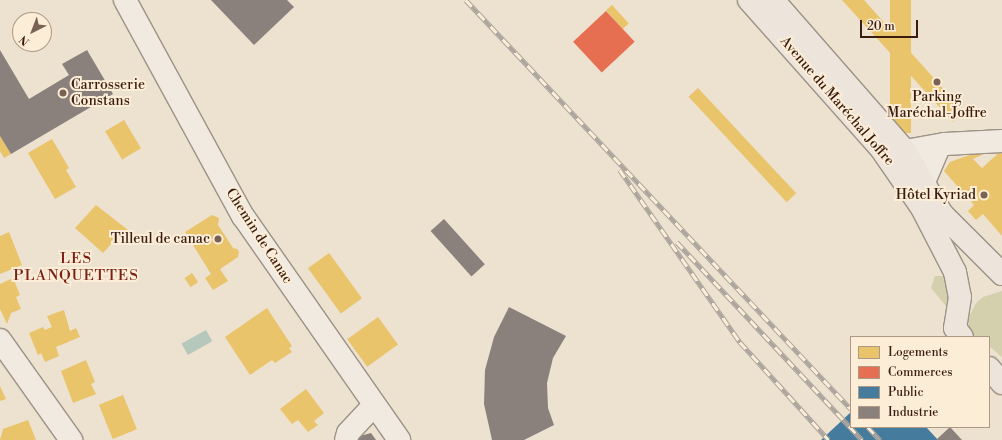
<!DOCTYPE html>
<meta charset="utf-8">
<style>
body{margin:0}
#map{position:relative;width:1002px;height:440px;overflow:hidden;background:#ede1cf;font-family:"Libre Bodoni",serif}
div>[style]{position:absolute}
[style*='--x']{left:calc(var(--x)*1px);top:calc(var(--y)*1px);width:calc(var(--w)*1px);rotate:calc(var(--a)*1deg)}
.green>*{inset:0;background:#d4d0ad}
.water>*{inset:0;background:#b6c8bb;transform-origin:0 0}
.homes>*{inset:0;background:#e9c46a;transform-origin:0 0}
.shops>*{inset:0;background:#e76f51;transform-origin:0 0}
.public>*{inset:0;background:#457b9d}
.industry>*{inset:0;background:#8a817c;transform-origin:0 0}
.roads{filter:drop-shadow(1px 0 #9d9286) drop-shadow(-1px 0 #9d9286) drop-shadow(0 1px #9d9286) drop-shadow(0 -1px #9d9286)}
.minor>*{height:22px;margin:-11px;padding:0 11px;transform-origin:11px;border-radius:11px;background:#f0eae0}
.major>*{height:22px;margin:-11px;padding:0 11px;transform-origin:11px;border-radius:11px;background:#ede5db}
.rail>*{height:4.5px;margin-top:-2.25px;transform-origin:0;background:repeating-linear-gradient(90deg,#fcedd7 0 9px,#aca59d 0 18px);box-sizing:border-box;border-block:1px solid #aca59d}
.dots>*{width:11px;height:11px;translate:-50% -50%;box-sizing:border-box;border:2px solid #fcedd7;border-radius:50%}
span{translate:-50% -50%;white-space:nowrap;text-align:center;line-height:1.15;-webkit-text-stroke:4px #fcedd7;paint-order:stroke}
.poi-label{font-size:14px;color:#3a1c10}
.left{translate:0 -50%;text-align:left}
.right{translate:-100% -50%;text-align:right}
.street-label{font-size:14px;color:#3a1c10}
.neighbourhood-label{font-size:15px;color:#7a1f14;letter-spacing:1px}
.legend{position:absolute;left:850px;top:336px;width:140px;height:92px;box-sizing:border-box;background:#fcedd7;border:1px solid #ae9987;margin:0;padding:5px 7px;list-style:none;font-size:12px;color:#3a1c10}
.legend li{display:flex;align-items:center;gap:8px;height:20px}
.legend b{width:20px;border:1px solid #ae9987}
.north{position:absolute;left:12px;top:12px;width:40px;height:40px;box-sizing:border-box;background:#fcedd7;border:1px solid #ae9987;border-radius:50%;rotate:222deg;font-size:11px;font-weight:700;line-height:16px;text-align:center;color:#3a1c10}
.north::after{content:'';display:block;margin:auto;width:14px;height:18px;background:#796153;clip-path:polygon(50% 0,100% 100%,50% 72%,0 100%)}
.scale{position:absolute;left:860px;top:20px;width:58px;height:18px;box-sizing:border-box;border:2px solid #3a1c10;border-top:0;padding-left:5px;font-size:12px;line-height:14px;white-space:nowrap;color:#3a1c10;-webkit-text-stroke:3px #fcedd7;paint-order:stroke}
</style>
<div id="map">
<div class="green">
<div style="clip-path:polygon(935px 276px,946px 276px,951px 312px,931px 288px)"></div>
<div style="clip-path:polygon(1002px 291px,1002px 357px,989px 346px,989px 337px,971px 337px,968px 327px,969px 317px,976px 303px,983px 297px)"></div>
</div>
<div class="water">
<div style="left:206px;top:330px;width:13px;height:28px;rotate:61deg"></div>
</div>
<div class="homes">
<div style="clip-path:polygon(842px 0,864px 0,964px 112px,953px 122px)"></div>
<div style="left:890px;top:0;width:21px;height:133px"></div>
<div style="left:612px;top:5px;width:25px;height:8px;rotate:48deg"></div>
<div style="left:698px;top:88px;width:144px;height:13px;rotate:47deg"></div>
<div style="left:124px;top:120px;width:33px;height:22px;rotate:59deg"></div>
<div style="clip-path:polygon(0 136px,11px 154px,4px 158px,0 151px)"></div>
<div style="clip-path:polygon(52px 139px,69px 168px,66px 170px,76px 187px,55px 199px,28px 153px)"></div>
<div style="clip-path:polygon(983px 150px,984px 154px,973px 159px,982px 168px,1002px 150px,1002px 236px,983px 214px,976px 220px,968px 211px,974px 205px,944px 171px,950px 162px)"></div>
<div style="clip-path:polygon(96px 205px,128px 230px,123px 236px,121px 233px,103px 253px,75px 228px)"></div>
<div style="clip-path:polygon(212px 215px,219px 218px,218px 225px,233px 248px,237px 249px,239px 252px,238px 257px,220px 269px,228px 281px,213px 290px,205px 278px,211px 274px,185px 232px)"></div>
<div style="clip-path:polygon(9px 232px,22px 265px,0 274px,0 236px)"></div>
<div style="left:329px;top:253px;width:56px;height:26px;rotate:54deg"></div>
<div style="left:192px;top:273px;width:11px;height:9px;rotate:56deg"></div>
<div style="clip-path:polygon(13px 278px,20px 295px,16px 297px,21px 309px,11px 313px,7px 324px,0 309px,0 284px)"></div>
<div style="clip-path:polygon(267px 308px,292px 346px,289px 348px,292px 352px,275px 363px,272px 360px,250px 375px,225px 337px)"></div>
<div style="clip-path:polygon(64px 310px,70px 331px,76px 328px,80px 337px,56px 347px,59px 356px,45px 362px,41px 353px,38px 355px,29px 333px,43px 327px,45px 330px,52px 327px,47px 316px)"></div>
<div style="left:378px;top:317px;width:34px;height:38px;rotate:54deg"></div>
<div style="clip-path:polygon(86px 360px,95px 382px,91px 384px,96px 394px,73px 403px,61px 371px)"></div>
<div style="clip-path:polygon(0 386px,6px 399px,0 401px)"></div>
<div style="clip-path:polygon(306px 389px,324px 413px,314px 421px,318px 425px,308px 432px,298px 420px,292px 424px,280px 409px)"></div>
<div style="left:123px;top:395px;width:37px;height:26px;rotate:68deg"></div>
<div style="clip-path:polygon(28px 420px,36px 440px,0 440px,3px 429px)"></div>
</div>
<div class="shops">
<div style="left:606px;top:11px;width:42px;height:45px;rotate:47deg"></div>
</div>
<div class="public">
<div style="clip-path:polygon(851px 412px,851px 427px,926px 427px,938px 440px,821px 440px)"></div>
</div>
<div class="industry">
<div style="clip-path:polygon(211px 0,287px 0,294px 7px,254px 45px)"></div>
<div style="clip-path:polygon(0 50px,29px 99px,69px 75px,62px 64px,87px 50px,113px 94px,11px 154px,0 136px)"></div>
<div style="left:444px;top:219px;width:61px;height:18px;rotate:48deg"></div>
<div style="clip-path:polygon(509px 307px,566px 336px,553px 358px,547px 383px,548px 408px,554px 425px,524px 440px,492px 440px,484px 404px,485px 370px,494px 337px)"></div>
<div style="clip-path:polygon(950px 427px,962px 440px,938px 440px,937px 439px)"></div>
<div style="clip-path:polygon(371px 433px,376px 440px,358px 440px,360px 436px)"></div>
</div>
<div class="roads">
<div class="minor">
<div style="--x:125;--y:0;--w:246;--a:61.4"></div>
<div style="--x:243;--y:216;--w:273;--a:55.1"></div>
<div style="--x:905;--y:151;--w:41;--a:-9.9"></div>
<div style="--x:945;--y:144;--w:57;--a:-3"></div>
<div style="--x:924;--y:182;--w:39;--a:-67"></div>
<div style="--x:0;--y:340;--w:123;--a:54.6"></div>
<div style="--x:346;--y:440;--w:7;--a:-74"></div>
<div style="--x:348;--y:433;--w:38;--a:-47"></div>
</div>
<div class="major">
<div style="--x:749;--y:0;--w:200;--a:48.4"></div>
<div style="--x:882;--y:150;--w:70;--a:55.4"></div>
<div style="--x:922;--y:208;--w:72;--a:62.7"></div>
<div style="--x:955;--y:272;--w:25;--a:79"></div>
<div style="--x:960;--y:297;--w:31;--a:99"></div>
<div style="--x:955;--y:328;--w:11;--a:52"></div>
<div style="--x:773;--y:0;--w:201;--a:48.8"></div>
<div style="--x:905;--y:151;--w:73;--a:59.6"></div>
<div style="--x:942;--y:214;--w:85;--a:45"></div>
<div style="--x:989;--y:368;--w:20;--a:49"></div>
</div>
</div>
<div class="rail">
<div style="--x:466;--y:0;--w:562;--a:46.73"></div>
<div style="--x:620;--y:170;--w:210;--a:55.1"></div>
<div style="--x:740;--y:342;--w:132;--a:47.8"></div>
<div style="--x:677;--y:242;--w:271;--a:46.9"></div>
<div style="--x:868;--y:427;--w:18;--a:47"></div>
</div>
<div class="dots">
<div style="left:937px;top:82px;background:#796153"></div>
<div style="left:63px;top:93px;background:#796153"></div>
<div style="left:984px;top:195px;background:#796153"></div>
<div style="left:218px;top:239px;background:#796153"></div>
</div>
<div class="poi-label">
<span class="left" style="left:71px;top:93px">Carrosserie<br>Constans</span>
<span style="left:937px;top:105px">Parking<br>Maréchal-Joffre</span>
<span class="right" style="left:976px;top:195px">Hôtel Kyriad</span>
<span class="right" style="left:210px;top:239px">Tilleul de canac</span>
</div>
<div class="street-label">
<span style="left:837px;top:101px;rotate:49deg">Avenue du Maréchal Joffre</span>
<span style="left:259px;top:236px;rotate:57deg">Chemin de Canac</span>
</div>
<div class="neighbourhood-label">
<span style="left:76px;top:267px">LES<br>PLANQUETTES</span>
</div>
<ul class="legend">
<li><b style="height:11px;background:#e9c46a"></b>Logements</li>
<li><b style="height:11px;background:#e76f51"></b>Commerces</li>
<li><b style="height:11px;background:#457b9d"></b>Public</li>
<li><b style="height:11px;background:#8a817c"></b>Industrie</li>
</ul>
<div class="north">N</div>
<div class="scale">20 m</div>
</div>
